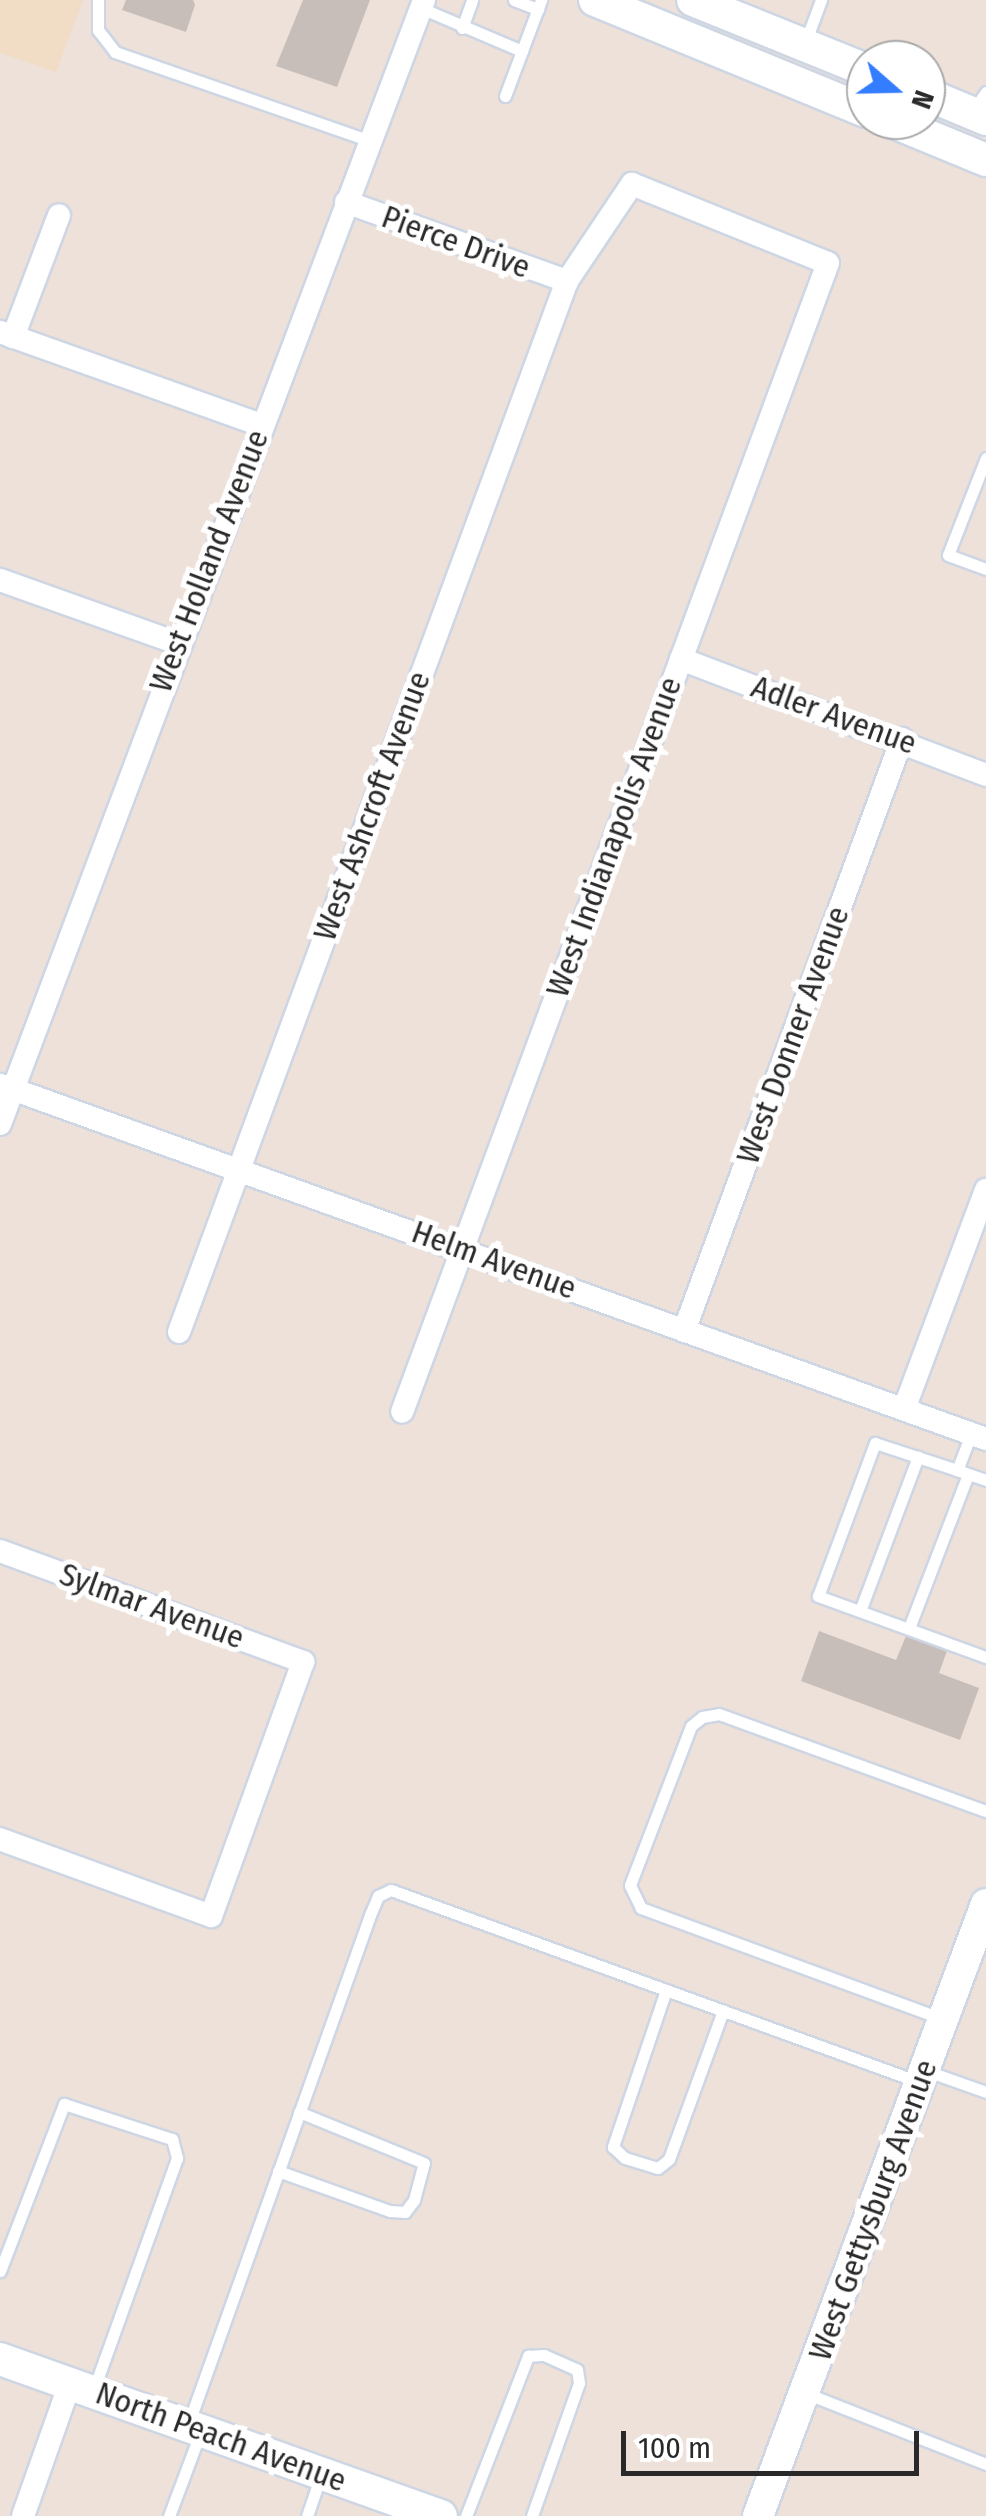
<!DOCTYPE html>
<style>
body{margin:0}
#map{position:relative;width:986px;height:2516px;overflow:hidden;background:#ede1d9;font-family:"Fira Sans Condensed",sans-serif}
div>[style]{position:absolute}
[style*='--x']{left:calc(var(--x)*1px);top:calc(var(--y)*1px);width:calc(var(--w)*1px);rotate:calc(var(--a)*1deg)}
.education>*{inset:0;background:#f1dcc6}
.building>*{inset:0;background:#c8beb9}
.roads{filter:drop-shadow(2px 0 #ced6e4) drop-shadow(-2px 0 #ced6e4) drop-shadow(0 2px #ced6e4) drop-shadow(0 -2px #ced6e4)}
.service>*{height:11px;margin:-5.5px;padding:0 5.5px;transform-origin:5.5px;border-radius:5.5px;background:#fff}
.minor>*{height:22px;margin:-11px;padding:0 11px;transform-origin:11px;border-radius:11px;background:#fff}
.tertiary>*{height:30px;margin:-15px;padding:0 15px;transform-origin:15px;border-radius:15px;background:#fff}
.secondary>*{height:32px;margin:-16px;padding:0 16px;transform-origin:16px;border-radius:16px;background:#fff}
span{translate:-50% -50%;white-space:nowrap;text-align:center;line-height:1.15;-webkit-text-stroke:10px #fff;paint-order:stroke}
.street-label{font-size:32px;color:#292929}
.north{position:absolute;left:846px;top:40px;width:100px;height:100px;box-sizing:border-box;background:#fff;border:2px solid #a9a9a9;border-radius:50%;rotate:110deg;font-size:28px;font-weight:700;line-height:40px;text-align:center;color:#292929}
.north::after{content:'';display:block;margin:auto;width:35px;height:45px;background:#347dff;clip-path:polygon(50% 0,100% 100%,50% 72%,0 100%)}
.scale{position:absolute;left:621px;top:2431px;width:298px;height:45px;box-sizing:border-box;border:5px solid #292929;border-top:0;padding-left:12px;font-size:30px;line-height:35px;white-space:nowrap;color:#292929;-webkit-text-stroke:8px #fff;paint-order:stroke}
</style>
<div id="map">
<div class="education">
<div style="clip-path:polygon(0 0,83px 0,56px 72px,0 53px)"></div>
</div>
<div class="building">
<div style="clip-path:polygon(126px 0,193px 0,195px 5px,186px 32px,122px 10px)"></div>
<div style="clip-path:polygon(303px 0,370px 0,337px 87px,276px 66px)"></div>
<div style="clip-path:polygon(819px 1631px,896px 1660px,906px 1636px,947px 1651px,939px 1673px,979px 1688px,960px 1740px,801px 1681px)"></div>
</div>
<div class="roads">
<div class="service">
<div style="--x:98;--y:0;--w:30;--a:90"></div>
<div style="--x:98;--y:30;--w:28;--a:52"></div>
<div style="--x:115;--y:52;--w:270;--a:19.2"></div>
<div style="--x:514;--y:0;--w:26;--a:21"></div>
<div style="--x:421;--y:8;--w:110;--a:23.1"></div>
<div style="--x:462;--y:28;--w:30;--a:-70"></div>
<div style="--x:805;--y:43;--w:46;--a:-69.6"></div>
<div style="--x:505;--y:96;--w:103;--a:-69.4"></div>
<div style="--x:974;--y:109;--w:21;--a:-55"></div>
<div style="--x:986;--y:458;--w:104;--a:111.4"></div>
<div style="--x:948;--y:555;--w:40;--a:20.2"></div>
<div style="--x:971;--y:1434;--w:39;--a:111"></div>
<div style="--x:957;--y:1470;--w:31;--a:19"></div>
<div style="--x:957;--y:1470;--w:86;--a:-161.8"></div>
<div style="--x:875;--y:1443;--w:163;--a:110.4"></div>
<div style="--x:818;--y:1596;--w:179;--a:20"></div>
<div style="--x:860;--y:1611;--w:165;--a:-69.4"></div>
<div style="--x:909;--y:1628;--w:165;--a:-69"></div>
<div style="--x:666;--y:1990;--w:166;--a:108.7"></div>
<div style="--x:613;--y:2147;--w:16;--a:43"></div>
<div style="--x:625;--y:2158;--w:34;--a:17"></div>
<div style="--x:658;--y:2168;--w:14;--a:-39"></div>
<div style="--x:669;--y:2159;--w:158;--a:-70"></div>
<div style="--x:940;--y:2018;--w:319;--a:-159.8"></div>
<div style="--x:641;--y:1908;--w:25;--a:-116"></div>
<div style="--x:630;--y:1885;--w:170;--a:-69"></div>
<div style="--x:691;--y:1726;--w:14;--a:-39"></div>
<div style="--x:702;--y:1717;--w:17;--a:-10"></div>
<div style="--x:719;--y:1714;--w:284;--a:20"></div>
<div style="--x:924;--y:2070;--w:66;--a:19.5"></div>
<div style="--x:278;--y:2171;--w:119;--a:19.7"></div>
<div style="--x:390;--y:2211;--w:15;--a:4"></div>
<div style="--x:405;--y:2212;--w:15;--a:-53"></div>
<div style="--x:414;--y:2200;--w:38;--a:-75"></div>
<div style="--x:424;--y:2163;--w:135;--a:-157.8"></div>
<div style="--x:0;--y:2271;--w:179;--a:-69"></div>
<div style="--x:64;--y:2104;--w:114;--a:18"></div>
<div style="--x:172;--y:2139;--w:20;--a:75"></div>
<div style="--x:177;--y:2158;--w:245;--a:109.8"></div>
<div style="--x:805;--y:2393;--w:194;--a:21.4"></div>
<div style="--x:189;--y:2422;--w:538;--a:-70.35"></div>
<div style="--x:370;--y:1915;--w:21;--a:-67"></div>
<div style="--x:378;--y:1896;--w:14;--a:-25"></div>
<div style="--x:391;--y:1890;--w:562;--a:19.98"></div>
<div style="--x:169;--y:2516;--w:91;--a:-69.4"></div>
<div style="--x:307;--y:2516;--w:40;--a:-71.1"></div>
<div style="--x:466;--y:2516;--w:172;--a:-68.8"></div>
<div style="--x:528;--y:2356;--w:16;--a:-4"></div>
<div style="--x:544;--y:2355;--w:36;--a:24"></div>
<div style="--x:577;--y:2370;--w:13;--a:81"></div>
<div style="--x:579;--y:2383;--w:141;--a:109.5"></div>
</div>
<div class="minor">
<div style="--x:346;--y:202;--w:235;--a:19.7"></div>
<div style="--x:0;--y:332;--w:277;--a:19.6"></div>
<div style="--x:13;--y:337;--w:130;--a:-69.3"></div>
<div style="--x:0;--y:580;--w:188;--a:19.6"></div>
<div style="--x:681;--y:659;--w:326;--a:20.8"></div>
<div style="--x:1;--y:1085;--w:1047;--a:19.77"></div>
<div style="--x:0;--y:1124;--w:1201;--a:-69.33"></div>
<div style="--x:684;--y:1331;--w:631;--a:-69.78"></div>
<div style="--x:179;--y:1332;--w:1120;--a:-69.74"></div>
<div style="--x:567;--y:281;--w:117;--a:-56.2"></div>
<div style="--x:632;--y:184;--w:211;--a:22"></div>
<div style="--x:828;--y:263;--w:1225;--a:110.34"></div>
<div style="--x:904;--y:1409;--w:234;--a:-69.5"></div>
<div style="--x:0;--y:1551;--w:323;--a:20.1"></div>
<div style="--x:303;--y:1662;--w:270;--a:109.9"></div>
<div style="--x:211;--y:1916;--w:225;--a:-160"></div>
<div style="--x:23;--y:2516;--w:141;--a:-70.5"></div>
</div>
<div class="tertiary">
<div style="--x:758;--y:2516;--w:653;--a:-69.57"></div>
</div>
<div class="secondary">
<div style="--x:595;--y:0;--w:293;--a:22.3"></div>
<div style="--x:693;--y:0;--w:187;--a:22"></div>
<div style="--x:926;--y:94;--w:65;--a:22.6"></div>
<div style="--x:889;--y:120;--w:105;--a:22.4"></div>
<div style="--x:0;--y:2359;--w:468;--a:19.6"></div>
</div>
</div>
<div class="street-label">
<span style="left:456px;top:242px;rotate:20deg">Pierce Drive</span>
<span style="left:209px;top:561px;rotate:-69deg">West Holland Avenue</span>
<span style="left:834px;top:715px;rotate:20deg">Adler Avenue</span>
<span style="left:372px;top:806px;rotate:-70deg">West Ashcroft Avenue</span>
<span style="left:614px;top:837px;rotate:-70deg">West Indianapolis Avenue</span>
<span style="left:793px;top:1035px;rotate:-70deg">West Donner Avenue</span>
<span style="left:494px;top:1260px;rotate:20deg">Helm Avenue</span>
<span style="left:152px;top:1606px;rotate:20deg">Sylmar Avenue</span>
<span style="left:873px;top:2210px;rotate:-70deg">West Gettysburg Avenue</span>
<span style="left:221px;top:2437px;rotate:20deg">North Peach Avenue</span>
</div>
<div class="north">N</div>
<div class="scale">100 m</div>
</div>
